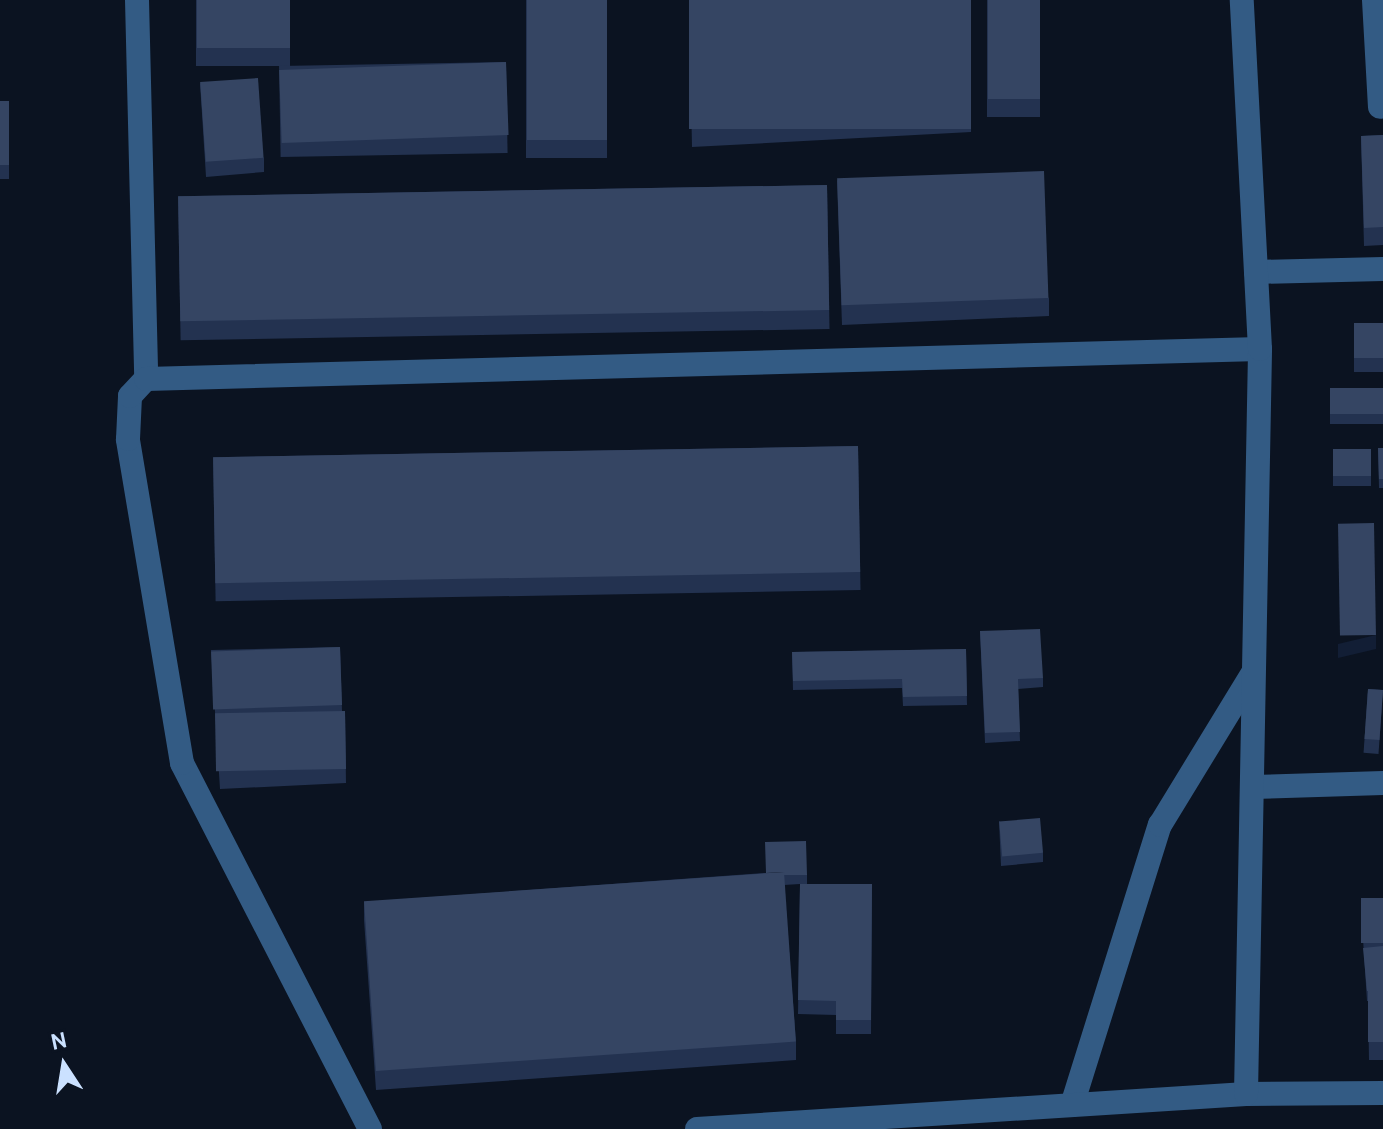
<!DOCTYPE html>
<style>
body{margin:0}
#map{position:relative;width:1383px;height:1129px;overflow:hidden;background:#0b1321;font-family:Cabin,sans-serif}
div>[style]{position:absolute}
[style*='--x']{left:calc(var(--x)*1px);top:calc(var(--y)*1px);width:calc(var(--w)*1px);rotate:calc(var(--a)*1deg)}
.minor>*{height:24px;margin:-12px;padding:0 12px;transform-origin:12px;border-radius:12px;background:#335b84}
.wall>*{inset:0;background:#233250;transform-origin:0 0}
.shaded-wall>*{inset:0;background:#121e35}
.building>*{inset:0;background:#354563;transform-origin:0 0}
span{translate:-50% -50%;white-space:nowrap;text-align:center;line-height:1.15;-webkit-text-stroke:8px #0b1321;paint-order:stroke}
.north{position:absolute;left:24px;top:1025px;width:80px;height:80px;-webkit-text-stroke:6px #0b1321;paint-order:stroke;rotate:348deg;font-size:22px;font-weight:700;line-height:32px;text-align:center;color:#cbe1ff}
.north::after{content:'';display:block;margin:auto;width:28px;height:36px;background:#cbe1ff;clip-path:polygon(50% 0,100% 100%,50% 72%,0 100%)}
</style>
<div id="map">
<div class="minor">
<div style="--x:137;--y:0;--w:379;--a:88.6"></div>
<div style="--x:1374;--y:0;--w:107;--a:86.8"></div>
<div style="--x:1256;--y:272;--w:127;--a:-1.4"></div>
<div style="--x:1252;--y:787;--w:131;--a:-1.7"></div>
<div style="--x:1246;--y:1094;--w:137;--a:-0.4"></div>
<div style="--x:1072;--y:1105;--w:294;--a:-72.6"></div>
<div style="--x:1160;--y:825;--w:177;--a:-58.6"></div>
<div style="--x:370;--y:1129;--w:411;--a:-117.2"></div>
<div style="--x:182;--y:763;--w:328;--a:-99.5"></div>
<div style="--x:128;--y:439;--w:43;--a:-87.3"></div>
<div style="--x:130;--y:396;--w:23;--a:-47"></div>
<div style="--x:146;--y:379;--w:1114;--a:-1.54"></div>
<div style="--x:697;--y:1129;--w:550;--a:-3.65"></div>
<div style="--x:1246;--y:1094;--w:745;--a:-88.92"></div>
<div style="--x:1260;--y:349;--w:349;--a:-93"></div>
</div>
<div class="wall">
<div style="left:196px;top:0;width:94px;height:66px"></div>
<div style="left:526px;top:0;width:81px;height:158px"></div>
<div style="clip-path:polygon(689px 0,971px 114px,971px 132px,692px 147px)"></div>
<div style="left:987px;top:0;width:53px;height:117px"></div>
<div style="left:506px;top:62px;width:91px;height:227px;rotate:89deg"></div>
<div style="clip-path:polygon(200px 83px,264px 158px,264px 172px,206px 177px)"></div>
<div style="left:0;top:101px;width:9px;height:78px"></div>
<div style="clip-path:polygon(1383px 135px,1383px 245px,1364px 246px,1361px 136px)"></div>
<div style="clip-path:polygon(837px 180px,1049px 298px,1049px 316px,842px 325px)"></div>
<div style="left:827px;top:185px;width:144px;height:649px;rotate:89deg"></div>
<div style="left:1383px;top:323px;width:49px;height:29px;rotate:90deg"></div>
<div style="left:1383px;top:388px;width:36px;height:53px;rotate:90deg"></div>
<div style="left:858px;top:446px;width:144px;height:645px;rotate:89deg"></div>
<div style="clip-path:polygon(1378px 448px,1383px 448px,1383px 488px,1379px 488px)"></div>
<div style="left:1333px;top:449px;width:38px;height:37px"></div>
<div style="clip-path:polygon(980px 631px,1043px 678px,1043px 687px,1018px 689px,1020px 741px,985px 743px)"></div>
<div style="clip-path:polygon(340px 647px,342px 711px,345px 711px,346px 783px,220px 789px,211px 650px)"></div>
<div style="clip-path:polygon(966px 649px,967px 705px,903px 706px,902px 688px,793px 690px,792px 652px)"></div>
<div style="left:1368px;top:689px;width:15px;height:64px;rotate:4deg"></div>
<div style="clip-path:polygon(999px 821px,1043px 853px,1043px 862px,1001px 866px)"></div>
<div style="clip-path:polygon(765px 873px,807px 875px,807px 884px,872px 884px,871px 1034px,836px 1034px,836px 1015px,798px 1014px,800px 884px,784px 885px,796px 1042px,796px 1060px,376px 1090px,364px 920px,364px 902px)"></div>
<div style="clip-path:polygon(1383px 898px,1383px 1060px,1369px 1060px,1368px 1001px,1367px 1001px,1361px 908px)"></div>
</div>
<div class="shaded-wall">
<div style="clip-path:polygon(1376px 635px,1376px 649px,1338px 658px,1338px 644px)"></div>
</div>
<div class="building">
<div style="left:197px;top:0;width:93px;height:48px"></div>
<div style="left:527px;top:0;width:80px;height:140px"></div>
<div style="left:689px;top:0;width:282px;height:129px"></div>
<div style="left:988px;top:0;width:52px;height:99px"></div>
<div style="left:506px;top:62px;width:73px;height:227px;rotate:88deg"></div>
<div style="left:258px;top:78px;width:80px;height:58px;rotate:86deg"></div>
<div style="left:0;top:101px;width:9px;height:64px"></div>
<div style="clip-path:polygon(1383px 135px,1383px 227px,1364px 228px,1361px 136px)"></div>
<div style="left:1044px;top:171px;width:127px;height:207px;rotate:88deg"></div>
<div style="left:827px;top:185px;width:125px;height:649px;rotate:89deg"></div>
<div style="left:1383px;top:323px;width:35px;height:29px;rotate:90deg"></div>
<div style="left:1383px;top:388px;width:26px;height:53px;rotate:90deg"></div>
<div style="left:858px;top:446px;width:126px;height:645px;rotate:89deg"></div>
<div style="clip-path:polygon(1378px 448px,1383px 448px,1383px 479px,1379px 479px)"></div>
<div style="left:1333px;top:449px;width:38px;height:27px"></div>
<div style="left:1374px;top:523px;width:112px;height:36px;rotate:89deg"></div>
<div style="clip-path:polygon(1040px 629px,1043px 678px,1018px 679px,1020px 732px,985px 733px,980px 631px)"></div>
<div style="left:340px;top:647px;width:58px;height:129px;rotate:88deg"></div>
<div style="clip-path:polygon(966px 649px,967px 696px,903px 697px,902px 679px,793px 681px,792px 652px)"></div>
<div style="left:1368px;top:689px;width:15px;height:50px;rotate:4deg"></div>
<div style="left:345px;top:711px;width:58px;height:130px;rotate:89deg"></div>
<div style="left:1040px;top:818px;width:35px;height:41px;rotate:85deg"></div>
<div style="clip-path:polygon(806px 841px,807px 875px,784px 875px,784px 872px,766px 873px,765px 842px)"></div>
<div style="left:784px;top:872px;width:170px;height:421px;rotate:86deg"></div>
<div style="clip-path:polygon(800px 884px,872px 884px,871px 1020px,836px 1020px,836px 1001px,798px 1000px)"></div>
<div style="left:1383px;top:898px;width:45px;height:22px;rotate:90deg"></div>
<div style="clip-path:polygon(1383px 946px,1383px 989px,1368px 990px,1368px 991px,1367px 991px,1363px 948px)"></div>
<div style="left:1383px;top:989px;width:53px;height:15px;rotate:90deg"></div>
</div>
<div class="north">N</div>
</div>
